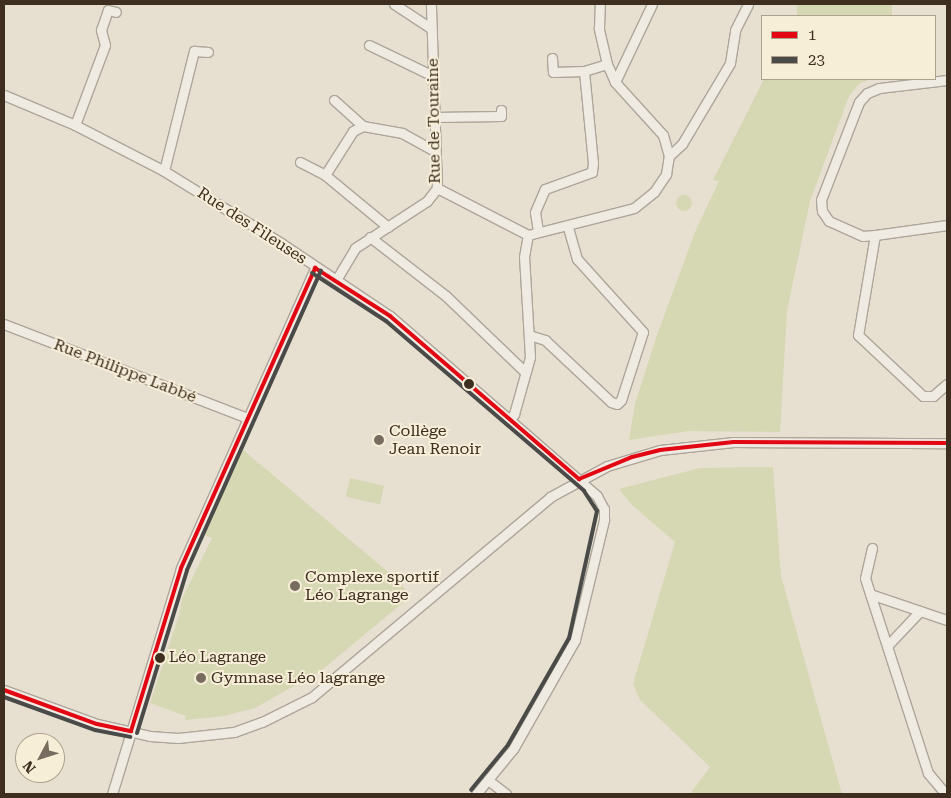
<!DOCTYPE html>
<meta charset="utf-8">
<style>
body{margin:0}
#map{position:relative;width:951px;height:798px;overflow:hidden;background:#e7e0d1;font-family:"Roboto Serif",serif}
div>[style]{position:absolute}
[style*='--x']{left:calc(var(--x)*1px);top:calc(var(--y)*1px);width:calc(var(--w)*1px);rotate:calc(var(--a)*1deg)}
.green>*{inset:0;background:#d6d7b3;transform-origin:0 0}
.round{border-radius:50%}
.roads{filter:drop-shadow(1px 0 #ada599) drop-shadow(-1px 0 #ada599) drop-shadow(0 1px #ada599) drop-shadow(0 -1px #ada599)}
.minor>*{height:9px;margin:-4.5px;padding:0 4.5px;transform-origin:4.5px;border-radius:4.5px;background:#efebe3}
.bus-1>*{height:4px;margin:-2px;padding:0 2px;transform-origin:2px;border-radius:2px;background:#e30613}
.bus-2>*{height:4px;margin:-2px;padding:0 2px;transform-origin:2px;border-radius:2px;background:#4a4a49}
.dots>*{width:14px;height:14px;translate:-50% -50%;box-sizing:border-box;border:2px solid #f7eed8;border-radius:50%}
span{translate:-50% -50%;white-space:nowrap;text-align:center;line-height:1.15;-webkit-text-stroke:4px #f7eed8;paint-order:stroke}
.bus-label{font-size:15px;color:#3d2e20}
.left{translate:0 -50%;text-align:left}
.street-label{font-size:16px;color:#3d2e20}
.poi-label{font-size:16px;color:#3d2e20}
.frame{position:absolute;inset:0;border:5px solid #3d2e20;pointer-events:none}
.legend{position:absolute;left:761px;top:15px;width:175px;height:65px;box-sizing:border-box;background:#f7eed8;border:1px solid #ada18e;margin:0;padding:6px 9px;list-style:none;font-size:15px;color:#3d2e20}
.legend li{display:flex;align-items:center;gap:10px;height:25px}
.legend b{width:25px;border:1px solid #ada18e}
.north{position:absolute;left:15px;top:733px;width:50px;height:50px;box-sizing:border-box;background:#f7eed8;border:1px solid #ada18e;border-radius:50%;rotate:230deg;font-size:14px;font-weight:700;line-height:20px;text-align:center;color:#3d2e20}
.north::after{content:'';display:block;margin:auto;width:18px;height:22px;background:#786c5e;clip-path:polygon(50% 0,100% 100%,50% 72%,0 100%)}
</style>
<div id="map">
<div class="green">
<div style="left:797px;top:4px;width:95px;height:13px"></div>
<div style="clip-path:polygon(764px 79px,872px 79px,860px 83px,849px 96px,810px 201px,787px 311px,780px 432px,689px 431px,629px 440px,635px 404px,657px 335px,695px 232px,719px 181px,713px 180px)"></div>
<div class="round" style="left:676px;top:195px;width:16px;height:16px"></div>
<div style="clip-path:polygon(241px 448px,394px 577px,411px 596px,322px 670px,255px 708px,224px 716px,185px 720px,186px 716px,150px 703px,180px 612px,182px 599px,212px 538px,202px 534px)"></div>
<div style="clip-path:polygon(773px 467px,781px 576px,842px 794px,690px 794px,710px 767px,640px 700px,633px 684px,675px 542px,632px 505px,619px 489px,700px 468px)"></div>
<div style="left:350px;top:478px;width:35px;height:19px;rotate:13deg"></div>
</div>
<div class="roads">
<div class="minor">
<div style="--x:394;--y:4;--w:45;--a:33.3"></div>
<div style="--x:369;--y:45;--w:71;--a:25.8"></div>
<div style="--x:552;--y:58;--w:14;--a:86"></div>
<div style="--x:553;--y:72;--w:31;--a:-2"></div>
<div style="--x:947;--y:80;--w:68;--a:173.3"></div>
<div style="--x:879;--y:88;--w:13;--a:157"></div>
<div style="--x:867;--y:93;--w:12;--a:132"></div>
<div style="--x:859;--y:102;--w:105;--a:111.2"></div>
<div style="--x:821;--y:200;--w:11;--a:85"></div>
<div style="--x:822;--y:211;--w:12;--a:55"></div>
<div style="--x:829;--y:221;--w:37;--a:24"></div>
<div style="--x:863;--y:236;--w:12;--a:-5"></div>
<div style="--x:875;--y:235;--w:101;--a:99.6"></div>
<div style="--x:858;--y:335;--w:89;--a:43.2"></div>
<div style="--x:923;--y:396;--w:10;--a:0"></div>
<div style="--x:933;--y:396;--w:18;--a:-41"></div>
<div style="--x:615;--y:82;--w:86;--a:-64.6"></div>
<div style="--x:4;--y:95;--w:77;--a:22.9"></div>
<div style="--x:75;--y:125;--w:100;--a:27.3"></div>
<div style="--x:164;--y:171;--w:137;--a:31.6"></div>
<div style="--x:281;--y:243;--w:131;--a:33.8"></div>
<div style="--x:390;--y:316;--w:274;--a:41"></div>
<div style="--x:597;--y:496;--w:15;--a:62"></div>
<div style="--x:604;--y:509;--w:11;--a:90"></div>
<div style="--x:604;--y:520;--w:123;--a:103.6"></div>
<div style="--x:575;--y:640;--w:125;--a:119.6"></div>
<div style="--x:513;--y:749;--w:58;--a:129.4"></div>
<div style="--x:334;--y:100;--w:39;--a:42"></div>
<div style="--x:434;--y:117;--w:67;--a:-0.9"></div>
<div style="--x:501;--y:116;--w:6;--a:-90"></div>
<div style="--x:75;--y:125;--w:85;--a:-69.4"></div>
<div style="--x:105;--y:45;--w:16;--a:-105"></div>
<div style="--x:101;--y:30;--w:21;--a:-71"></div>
<div style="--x:108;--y:10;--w:8;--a:14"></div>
<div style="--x:669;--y:156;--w:18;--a:-43"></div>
<div style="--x:682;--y:144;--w:94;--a:-59.3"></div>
<div style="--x:730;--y:63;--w:33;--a:-81"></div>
<div style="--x:735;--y:30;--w:29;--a:-63"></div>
<div style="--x:300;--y:162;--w:28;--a:27"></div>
<div style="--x:164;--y:171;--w:124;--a:-76"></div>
<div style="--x:194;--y:51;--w:14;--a:4"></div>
<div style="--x:437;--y:188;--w:102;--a:27.3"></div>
<div style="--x:388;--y:227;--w:82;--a:-140.5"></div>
<div style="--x:325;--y:175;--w:52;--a:-57.5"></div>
<div style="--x:353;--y:131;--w:11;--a:-27"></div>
<div style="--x:363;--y:126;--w:40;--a:10"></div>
<div style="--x:402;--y:133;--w:38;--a:29"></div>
<div style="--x:538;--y:231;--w:19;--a:-99"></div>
<div style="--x:535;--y:212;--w:25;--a:-67"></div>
<div style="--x:545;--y:189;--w:50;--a:-19.9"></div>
<div style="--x:592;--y:172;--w:9;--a:-84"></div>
<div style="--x:593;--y:163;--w:92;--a:-95.6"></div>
<div style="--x:584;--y:71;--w:24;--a:-17"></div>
<div style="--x:875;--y:235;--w:73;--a:-7.9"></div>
<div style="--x:370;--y:237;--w:96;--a:37.8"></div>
<div style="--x:446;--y:296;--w:110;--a:43.9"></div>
<div style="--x:336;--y:280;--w:37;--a:-59"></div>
<div style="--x:355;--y:248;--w:86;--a:-33.1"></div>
<div style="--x:427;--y:201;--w:16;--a:-52"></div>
<div style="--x:437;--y:188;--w:184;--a:-91.9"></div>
<div style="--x:4;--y:324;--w:261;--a:21.1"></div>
<div style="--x:529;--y:335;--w:17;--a:17"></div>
<div style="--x:545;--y:340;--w:91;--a:43.2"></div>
<div style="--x:611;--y:402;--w:6;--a:18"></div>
<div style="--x:617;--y:404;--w:6;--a:-45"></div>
<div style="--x:621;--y:400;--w:71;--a:-72.1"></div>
<div style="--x:643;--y:332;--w:98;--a:-132.1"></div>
<div style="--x:577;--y:259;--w:35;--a:-106"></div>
<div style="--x:509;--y:421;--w:9;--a:-54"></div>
<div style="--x:514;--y:414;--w:59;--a:-74.3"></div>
<div style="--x:530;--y:357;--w:100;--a:-93.4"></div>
<div style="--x:524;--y:257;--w:22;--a:-80"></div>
<div style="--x:528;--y:235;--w:109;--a:-14.3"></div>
<div style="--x:634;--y:208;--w:26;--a:-39"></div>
<div style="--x:654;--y:192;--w:22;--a:-56"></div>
<div style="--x:666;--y:174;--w:18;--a:-81"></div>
<div style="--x:669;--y:156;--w:22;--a:-106"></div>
<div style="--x:663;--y:135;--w:72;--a:-132.2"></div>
<div style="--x:615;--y:82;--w:20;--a:-114"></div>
<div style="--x:607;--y:64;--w:37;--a:-103"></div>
<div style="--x:599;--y:28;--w:24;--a:-88"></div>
<div style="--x:872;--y:548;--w:31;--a:103"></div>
<div style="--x:865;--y:578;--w:205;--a:72.1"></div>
<div style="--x:928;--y:773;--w:23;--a:50"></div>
<div style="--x:870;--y:594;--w:81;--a:18.7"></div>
<div style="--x:887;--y:646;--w:48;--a:-46.7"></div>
<div style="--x:4;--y:690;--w:99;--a:20.1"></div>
<div style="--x:97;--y:724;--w:54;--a:12.8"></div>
<div style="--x:150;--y:736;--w:28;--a:4"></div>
<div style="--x:178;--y:738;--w:56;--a:-6.1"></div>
<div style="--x:234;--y:732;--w:30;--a:-20"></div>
<div style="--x:262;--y:722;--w:56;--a:-26.6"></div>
<div style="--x:312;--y:697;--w:311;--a:-40"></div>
<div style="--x:550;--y:497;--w:65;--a:-28.5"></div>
<div style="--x:607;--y:466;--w:55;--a:-16.8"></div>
<div style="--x:660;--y:450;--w:74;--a:-6.2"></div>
<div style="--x:734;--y:442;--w:213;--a:0.3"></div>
<div style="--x:488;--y:780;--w:23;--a:38"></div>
<div style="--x:112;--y:794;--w:236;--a:-73"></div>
<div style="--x:181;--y:568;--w:329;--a:-65.9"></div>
</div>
</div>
<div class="bus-1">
<div style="--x:315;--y:268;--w:89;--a:32.6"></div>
<div style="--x:390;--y:316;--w:250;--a:40.8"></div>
<div style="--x:579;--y:479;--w:57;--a:-22.5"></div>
<div style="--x:632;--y:457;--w:29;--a:-14"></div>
<div style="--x:660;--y:450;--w:74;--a:-6.2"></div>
<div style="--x:734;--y:442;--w:213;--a:0.3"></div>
<div style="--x:4;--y:690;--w:99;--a:20.1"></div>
<div style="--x:97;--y:724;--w:35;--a:12"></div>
<div style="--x:131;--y:731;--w:170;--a:-72.9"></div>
<div style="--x:181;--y:568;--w:329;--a:-65.9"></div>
</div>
<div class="bus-2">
<div style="--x:312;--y:273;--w:88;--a:33"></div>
<div style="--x:386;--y:321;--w:261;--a:40.6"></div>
<div style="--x:584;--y:491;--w:24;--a:57"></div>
<div style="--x:597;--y:511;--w:130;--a:102.4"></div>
<div style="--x:569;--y:638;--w:123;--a:119.7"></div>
<div style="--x:508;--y:745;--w:58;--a:129.4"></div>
<div style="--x:4;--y:697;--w:97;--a:19.9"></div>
<div style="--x:95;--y:730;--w:36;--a:11"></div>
<div style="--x:137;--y:733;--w:170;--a:-72.9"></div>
<div style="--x:187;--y:570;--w:328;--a:-65.9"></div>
</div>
<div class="dots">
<div style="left:469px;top:384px;background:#3d2e20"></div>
<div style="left:379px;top:440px;background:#786c5e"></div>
<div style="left:295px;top:586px;background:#786c5e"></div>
<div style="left:160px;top:658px;background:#3d2e20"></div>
<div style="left:201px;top:678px;background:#786c5e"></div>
</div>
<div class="bus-label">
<span class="left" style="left:169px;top:658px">Léo Lagrange</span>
</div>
<div class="street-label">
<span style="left:434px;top:121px;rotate:-91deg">Rue de Touraine</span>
<span style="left:252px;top:226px;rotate:33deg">Rue des Fileuses</span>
<span style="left:125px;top:371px;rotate:21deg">Rue Philippe Labbé</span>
</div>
<div class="poi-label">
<span class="left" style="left:389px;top:440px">Collège<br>Jean Renoir</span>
<span class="left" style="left:305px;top:586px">Complexe sportif<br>Léo Lagrange</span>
<span class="left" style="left:211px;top:678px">Gymnase Léo lagrange</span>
</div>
<div class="frame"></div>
<ul class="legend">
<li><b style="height:6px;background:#e30613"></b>1</li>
<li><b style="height:6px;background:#4a4a49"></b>23</li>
</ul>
<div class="north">N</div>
</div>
